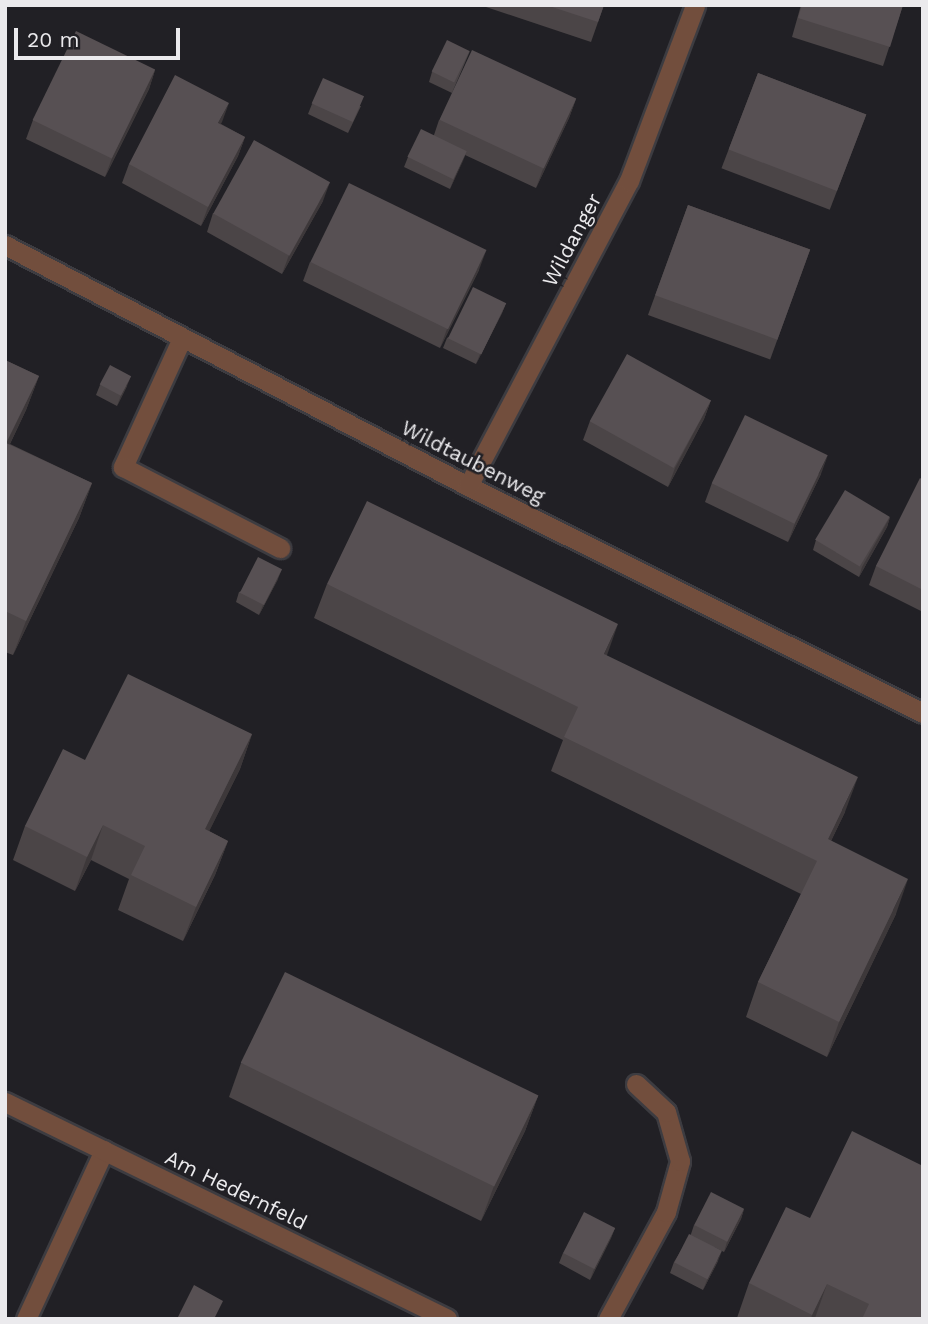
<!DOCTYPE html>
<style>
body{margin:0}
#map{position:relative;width:928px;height:1324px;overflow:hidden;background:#212025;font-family:"Work Sans",sans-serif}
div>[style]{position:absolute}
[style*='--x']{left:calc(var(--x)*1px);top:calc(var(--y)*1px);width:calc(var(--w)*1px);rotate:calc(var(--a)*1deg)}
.roads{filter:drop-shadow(2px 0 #3d3c41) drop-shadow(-2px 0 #3d3c41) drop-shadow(0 2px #3d3c41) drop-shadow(0 -2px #3d3c41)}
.service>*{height:19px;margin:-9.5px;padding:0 9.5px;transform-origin:9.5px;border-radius:9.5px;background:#724e3d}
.minor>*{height:19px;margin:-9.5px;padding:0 9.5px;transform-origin:9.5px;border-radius:9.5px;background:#724e3d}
.wall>*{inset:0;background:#4b4547;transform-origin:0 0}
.shaded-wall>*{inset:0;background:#3d383a}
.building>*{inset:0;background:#575053;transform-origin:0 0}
span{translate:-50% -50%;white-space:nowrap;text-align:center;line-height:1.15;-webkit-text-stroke:5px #212025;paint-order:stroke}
.street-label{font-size:21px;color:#ebeaed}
.frame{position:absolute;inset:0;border:7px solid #ebeaed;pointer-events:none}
.scale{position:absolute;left:14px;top:28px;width:166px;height:32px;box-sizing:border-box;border:4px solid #ebeaed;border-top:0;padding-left:9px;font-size:21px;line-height:24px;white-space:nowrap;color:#ebeaed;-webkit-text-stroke:5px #212025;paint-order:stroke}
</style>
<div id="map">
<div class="roads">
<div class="service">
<div style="--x:182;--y:338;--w:142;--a:114.6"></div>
<div style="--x:123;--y:467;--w:177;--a:27.3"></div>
<div style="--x:26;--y:1319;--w:186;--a:-65.2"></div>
<div style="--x:608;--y:1319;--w:122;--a:-61.5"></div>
<div style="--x:666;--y:1212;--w:53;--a:-74.6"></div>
<div style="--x:680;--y:1161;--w:51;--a:-105.9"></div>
<div style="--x:666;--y:1112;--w:41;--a:-137"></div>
</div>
<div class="minor">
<div style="--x:5;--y:245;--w:522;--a:27.5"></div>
<div style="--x:468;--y:486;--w:508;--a:26.51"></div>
<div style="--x:468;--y:486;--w:345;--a:-62.2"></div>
<div style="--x:629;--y:181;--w:188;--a:-69.4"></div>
<div style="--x:5;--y:1102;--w:492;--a:26.1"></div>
</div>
</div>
<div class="wall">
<div style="clip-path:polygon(487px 5px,604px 5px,591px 42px,486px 7px)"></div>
<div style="clip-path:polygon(801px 5px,903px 5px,883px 66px,792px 37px)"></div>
<div style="clip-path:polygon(470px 51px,452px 93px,429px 82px,432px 72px)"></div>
<div style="clip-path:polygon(155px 70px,149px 89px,105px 177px,26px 139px,33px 120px)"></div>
<div style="left:758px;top:73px;width:116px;height:102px;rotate:21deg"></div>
<div style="clip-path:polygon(576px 99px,569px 118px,536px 188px,465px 155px,450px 189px,404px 167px,408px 157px,434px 135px,439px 120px)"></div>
<div style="clip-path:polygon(312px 104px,361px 106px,348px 133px,308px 114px)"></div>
<div style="clip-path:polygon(221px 124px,245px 137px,238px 156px,201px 226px,122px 183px,129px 164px)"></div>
<div style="clip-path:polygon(323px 201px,282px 274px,207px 232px,213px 213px)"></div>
<div style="left:688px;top:205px;width:130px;height:117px;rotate:20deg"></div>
<div style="clip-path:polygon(310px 262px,479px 270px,440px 348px,303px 281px)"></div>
<div style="clip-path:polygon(506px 303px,502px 313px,476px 364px,443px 348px,447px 338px)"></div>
<div style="clip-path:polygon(5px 360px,39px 376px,26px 410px,10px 444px,92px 483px,79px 518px,13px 655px,5px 652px)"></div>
<div style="clip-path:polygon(100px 385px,127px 386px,117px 406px,96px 395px)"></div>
<div style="clip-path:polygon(711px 400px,704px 419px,668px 487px,583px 440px,590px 421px)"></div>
<div style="clip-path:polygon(821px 474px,788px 542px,705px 502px,712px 483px)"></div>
<div style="clip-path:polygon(923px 480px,923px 612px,869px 585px,876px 566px)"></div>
<div style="clip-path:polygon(890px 517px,887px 527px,859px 577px,813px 550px,816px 540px)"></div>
<div style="clip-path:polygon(278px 579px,259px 615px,236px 602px,239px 592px)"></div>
<div style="clip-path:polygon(327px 584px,607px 656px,845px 812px,831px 841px,896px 914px,827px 1057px,746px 1017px,758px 982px,801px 894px,551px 771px,563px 740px,314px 618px)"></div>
<div style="clip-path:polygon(252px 734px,240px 769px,209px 831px,228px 841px,215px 875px,183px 941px,118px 910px,129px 879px,91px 860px,75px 891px,13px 860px,25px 826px,85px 760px)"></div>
<div style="clip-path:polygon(241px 1063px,538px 1096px,525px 1131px,481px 1221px,229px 1097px)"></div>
<div style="clip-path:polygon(744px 1209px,741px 1219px,724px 1252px,714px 1247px,718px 1261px,703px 1290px,670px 1273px,674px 1262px,691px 1234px,694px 1225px)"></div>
<div style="clip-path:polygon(810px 1218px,923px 1319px,737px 1318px,749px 1283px)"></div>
<div style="clip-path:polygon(615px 1228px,611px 1238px,590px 1280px,559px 1263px,563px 1253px)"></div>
</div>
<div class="shaded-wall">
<div style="clip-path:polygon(155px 70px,149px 89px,105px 177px,112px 158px)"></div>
<div style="clip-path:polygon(576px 99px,569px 118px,536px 188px,543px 169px)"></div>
<div style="clip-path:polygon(229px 103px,222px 122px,211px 142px,218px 123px)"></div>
<div style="clip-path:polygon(245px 137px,238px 156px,201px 226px,208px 207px)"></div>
<div style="clip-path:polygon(467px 151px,463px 161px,450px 189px,454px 179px)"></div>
<div style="clip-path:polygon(330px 182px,323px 201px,282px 274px,289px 255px)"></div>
<div style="clip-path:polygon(486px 251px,479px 270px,440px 348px,447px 329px)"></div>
<div style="clip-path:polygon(506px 303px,502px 313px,476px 364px,480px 354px)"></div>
<div style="clip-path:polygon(39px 376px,26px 410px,5px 454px,5px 446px)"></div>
<div style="clip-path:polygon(131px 376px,127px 386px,117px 406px,121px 395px)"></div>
<div style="clip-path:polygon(711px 400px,704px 419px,668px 487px,675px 468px)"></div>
<div style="clip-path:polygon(828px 455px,821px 474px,788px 542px,795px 523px)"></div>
<div style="clip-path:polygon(92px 483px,79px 518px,13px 655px,26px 621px)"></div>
<div style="clip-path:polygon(890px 517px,887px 527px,859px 577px,862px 567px)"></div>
<div style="clip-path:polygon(282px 569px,278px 579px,259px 615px,263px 605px)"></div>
<div style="clip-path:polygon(618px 624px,606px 658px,604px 654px)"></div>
<div style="clip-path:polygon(252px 734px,240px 769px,193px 864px,205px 829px)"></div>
<div style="clip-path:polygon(858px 777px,845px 812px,815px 874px,828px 839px)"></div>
<div style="clip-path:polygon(103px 825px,91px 860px,75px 891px,87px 857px)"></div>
<div style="clip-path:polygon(228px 841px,215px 875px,183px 941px,196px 907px)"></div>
<div style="clip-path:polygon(908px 879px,896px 914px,827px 1057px,839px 1022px)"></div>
<div style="clip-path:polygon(538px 1096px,525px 1131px,481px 1221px,494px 1186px)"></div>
<div style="clip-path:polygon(744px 1209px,741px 1219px,724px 1252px,727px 1242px)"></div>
<div style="clip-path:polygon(615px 1228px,611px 1238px,590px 1280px,594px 1269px)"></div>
<div style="clip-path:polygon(722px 1251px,718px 1261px,703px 1290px,707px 1280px)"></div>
<div style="clip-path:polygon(827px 1284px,815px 1318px,811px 1319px,812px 1315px)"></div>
</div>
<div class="building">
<div style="clip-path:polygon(546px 5px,604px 5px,598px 22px)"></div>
<div style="clip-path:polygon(802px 5px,903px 5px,890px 47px,798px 18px)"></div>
<div style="left:76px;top:31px;width:88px;height:99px;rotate:26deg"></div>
<div style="left:447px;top:40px;width:25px;height:35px;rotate:26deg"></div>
<div style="left:472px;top:50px;width:115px;height:77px;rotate:25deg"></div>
<div style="left:758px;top:73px;width:116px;height:82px;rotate:21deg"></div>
<div style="clip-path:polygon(175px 75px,229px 103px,218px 123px,245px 137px,208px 207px,129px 164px)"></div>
<div style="left:323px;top:78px;width:45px;height:28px;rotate:24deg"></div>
<div style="left:421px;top:129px;width:51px;height:31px;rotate:26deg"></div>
<div style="left:254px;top:140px;width:87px;height:84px;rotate:29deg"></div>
<div style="left:349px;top:183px;width:153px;height:88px;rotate:26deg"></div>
<div style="left:688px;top:205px;width:130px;height:96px;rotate:20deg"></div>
<div style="left:473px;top:287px;width:37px;height:57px;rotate:26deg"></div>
<div style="left:627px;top:354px;width:96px;height:77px;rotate:29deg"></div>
<div style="clip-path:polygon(5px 360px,39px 376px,6px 443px,92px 483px,26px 621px,5px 611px)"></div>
<div style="left:110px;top:365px;width:24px;height:22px;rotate:28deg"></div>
<div style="left:745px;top:415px;width:92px;height:76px;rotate:26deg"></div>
<div style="clip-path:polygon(920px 478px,923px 480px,923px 590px,876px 566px)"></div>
<div style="left:845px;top:490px;width:52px;height:58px;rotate:31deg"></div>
<div style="clip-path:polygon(367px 501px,618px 624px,604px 654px,858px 777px,828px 839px,908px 879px,839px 1022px,758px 982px,817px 861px,564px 737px,578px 707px,327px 584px)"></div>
<div style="left:258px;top:557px;width:27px;height:40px;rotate:27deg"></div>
<div style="clip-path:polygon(128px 674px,252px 734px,205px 829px,228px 841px,196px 907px,131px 875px,145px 846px,103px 825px,87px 857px,25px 826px,63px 749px,85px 760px)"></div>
<div style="left:285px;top:972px;width:282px;height:101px;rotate:26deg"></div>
<div style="clip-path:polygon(852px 1131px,923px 1166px,923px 1319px,862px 1319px,869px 1304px,827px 1284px,812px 1315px,749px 1283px,786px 1207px,810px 1218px)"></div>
<div style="left:711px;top:1192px;width:37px;height:37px;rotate:27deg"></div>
<div style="left:584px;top:1212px;width:35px;height:46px;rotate:27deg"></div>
<div style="left:689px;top:1234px;width:37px;height:32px;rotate:27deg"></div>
<div style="clip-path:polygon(194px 1285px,223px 1301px,214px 1319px,177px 1319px)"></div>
</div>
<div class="street-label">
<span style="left:572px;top:240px;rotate:-62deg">Wildanger</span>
<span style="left:473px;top:462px;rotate:27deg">Wildtaubenweg</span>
<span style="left:236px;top:1190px;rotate:26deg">Am Hedernfeld</span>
</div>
<div class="frame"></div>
<div class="scale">20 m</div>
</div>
